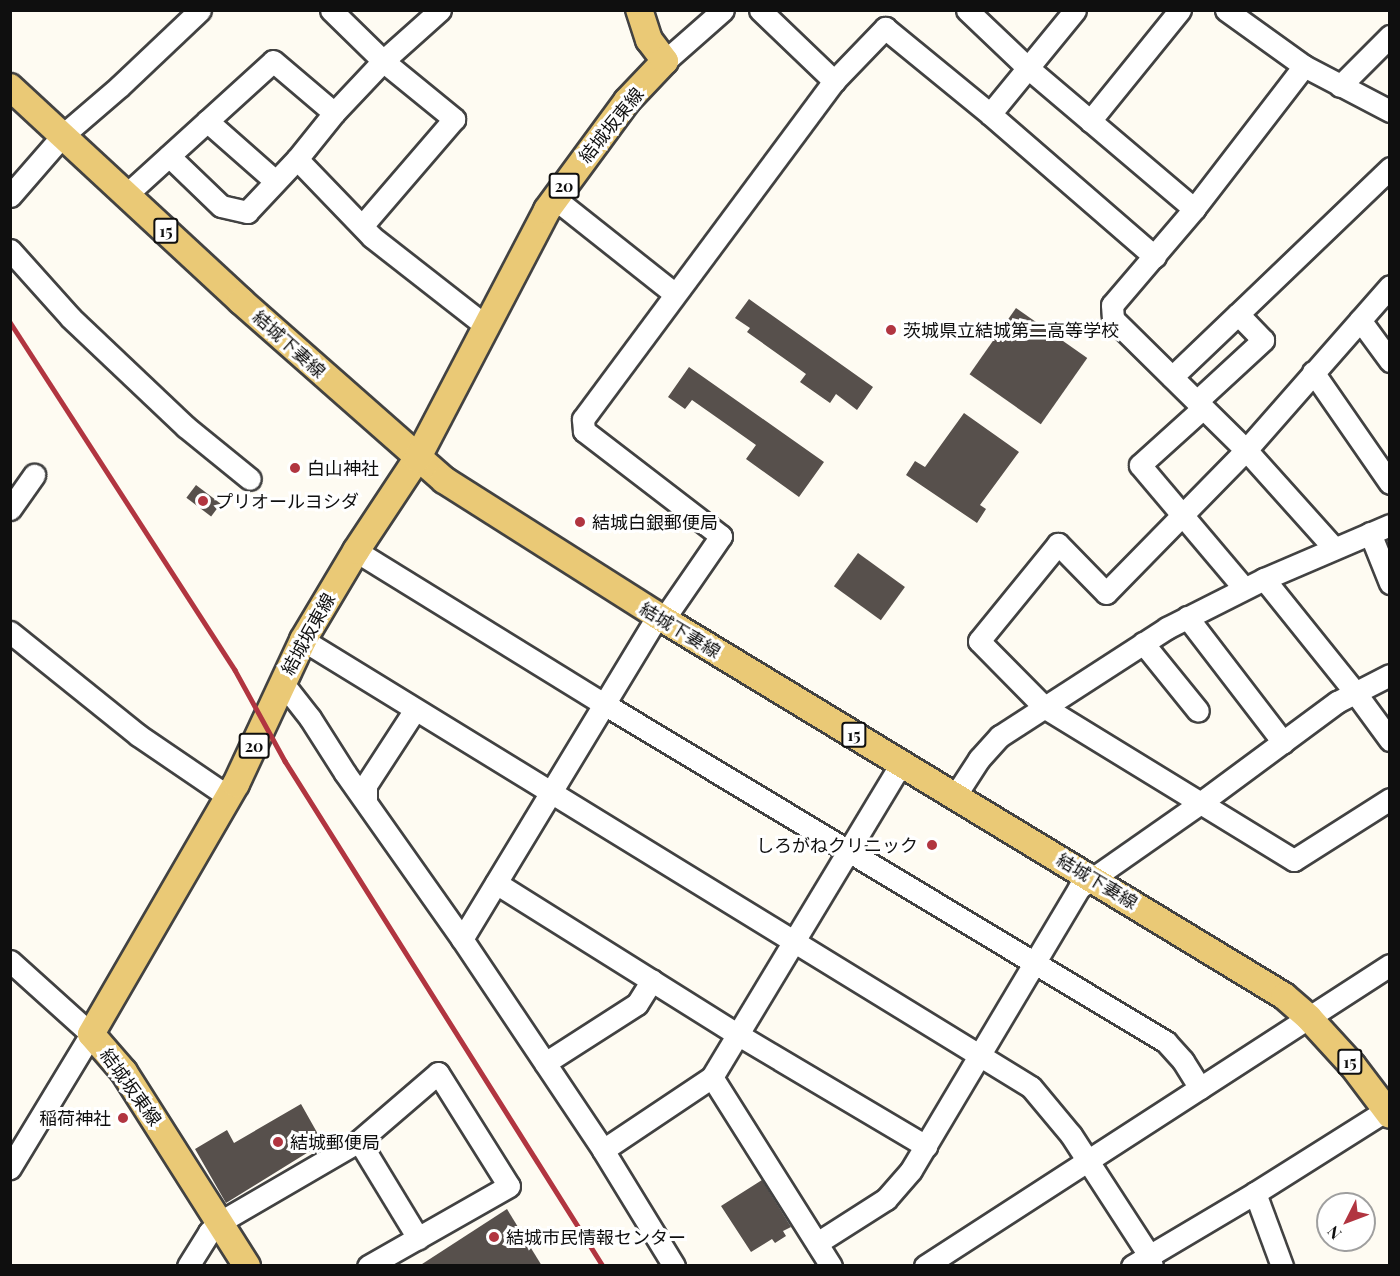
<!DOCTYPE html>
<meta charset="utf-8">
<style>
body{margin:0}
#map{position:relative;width:1400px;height:1276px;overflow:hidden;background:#fefbf2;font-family:"Playfair Display","Noto Sans JP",serif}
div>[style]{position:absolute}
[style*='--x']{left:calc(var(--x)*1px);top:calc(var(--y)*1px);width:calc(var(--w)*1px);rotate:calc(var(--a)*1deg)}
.building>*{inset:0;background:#57504c;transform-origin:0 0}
.roads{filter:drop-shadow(2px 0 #424242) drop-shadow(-2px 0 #424242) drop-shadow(0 2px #424242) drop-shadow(0 -2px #424242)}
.minor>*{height:21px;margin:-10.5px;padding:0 10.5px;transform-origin:10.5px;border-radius:10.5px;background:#fff}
.major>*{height:26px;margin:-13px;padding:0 13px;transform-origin:13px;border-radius:13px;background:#eac976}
.rail>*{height:4.5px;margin:-2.25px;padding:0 2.25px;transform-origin:2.25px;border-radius:2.25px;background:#b13540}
.dots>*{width:16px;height:16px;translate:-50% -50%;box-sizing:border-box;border:3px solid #fff;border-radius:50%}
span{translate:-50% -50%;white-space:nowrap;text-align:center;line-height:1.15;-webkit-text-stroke:6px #fff;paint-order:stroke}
.shield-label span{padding:2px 4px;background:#fff;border:2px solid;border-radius:4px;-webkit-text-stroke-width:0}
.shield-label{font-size:16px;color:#0f0f0f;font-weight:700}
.street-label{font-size:18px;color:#0f0f0f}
.poi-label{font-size:18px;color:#0f0f0f}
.left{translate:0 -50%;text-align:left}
.right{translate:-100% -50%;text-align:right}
.frame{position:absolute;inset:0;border:12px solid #0f0f0f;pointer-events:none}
.north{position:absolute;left:1316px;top:1192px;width:60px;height:60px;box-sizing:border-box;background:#fff;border:2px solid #9f9f9f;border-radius:50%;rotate:228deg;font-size:16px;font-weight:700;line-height:24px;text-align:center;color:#0f0f0f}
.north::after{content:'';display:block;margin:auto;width:21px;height:27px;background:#b13540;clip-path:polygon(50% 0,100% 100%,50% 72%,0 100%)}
</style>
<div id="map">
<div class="building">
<div style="clip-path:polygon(749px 299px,873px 387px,857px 410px,836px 394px,830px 403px,800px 382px,806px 374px,747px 332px,750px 328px,735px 318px)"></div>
<div style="left:1016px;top:308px;width:87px;height:81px;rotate:35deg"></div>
<div style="clip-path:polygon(689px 367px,824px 462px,799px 497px,746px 459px,756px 445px,692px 400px,685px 409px,668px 397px)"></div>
<div style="clip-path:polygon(964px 413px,1019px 452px,980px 505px,986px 509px,977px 523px,906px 475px,915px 461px,925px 467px)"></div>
<div style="left:196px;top:485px;width:31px;height:16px;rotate:37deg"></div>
<div style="left:858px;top:553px;width:58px;height:41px;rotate:36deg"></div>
<div style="clip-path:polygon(301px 1104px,323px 1143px,226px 1203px,195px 1149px,227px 1130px,234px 1143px)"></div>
<div style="clip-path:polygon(762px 1180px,791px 1227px,783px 1231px,786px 1236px,775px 1243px,772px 1239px,751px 1252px,721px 1206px)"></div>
<div style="clip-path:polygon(507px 1209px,542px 1266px,419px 1266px)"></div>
</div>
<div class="roads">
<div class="minor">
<div style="--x:331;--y:10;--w:73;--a:44.4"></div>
<div style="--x:383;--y:61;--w:92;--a:39.2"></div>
<div style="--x:454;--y:119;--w:141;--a:130.7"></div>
<div style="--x:440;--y:10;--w:76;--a:138.2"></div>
<div style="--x:383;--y:61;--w:71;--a:133.3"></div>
<div style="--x:334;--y:113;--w:59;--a:128.8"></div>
<div style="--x:297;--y:159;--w:108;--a:46.1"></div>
<div style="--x:372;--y:237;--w:145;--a:38"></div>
<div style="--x:760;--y:10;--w:103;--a:43.8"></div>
<div style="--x:834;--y:81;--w:74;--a:-46.1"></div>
<div style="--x:885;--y:28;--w:136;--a:39.3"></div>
<div style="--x:990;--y:114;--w:218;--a:40.9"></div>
<div style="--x:967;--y:10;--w:84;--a:43.6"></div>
<div style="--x:1028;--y:68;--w:218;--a:40.3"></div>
<div style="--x:1226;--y:10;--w:96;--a:35.7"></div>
<div style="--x:1304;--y:66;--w:97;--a:27.6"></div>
<div style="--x:665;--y:61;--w:77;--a:-41.3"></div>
<div style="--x:1304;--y:66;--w:180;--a:127.6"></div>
<div style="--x:1194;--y:209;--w:126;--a:130.5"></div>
<div style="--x:1112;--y:305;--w:14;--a:86"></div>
<div style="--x:1113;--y:319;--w:187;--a:44.6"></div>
<div style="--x:1246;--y:450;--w:218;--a:-48.7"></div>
<div style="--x:1340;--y:86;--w:71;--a:-45"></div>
<div style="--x:990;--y:114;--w:134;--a:-50.7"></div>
<div style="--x:207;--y:121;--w:91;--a:41.4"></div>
<div style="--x:1090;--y:121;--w:143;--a:-51"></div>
<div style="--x:169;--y:156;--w:72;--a:43.9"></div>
<div style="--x:221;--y:206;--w:27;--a:13"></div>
<div style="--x:247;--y:212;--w:73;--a:-46.7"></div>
<div style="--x:127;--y:194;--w:197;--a:-42.3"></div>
<div style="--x:273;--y:61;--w:80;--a:40.4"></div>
<div style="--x:10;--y:196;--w:81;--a:-49"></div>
<div style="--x:63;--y:135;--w:75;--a:-40.7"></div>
<div style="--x:120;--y:86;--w:110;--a:-43.5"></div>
<div style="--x:554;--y:198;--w:154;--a:38.4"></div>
<div style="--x:10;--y:250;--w:91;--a:48.1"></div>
<div style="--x:71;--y:318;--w:158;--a:43.5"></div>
<div style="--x:186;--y:427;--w:82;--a:39.1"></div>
<div style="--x:1360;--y:320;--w:51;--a:53.8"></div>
<div style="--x:1313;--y:372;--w:135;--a:55.3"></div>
<div style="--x:1172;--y:377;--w:91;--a:-43.7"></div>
<div style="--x:1197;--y:401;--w:90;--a:-42.7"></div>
<div style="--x:1263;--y:340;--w:36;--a:-134"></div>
<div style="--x:1238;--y:314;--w:211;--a:-43.8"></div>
<div style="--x:1203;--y:408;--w:85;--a:137.9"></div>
<div style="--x:1140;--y:465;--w:161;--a:49.8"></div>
<div style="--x:10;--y:509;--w:42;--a:-54.8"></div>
<div style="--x:1370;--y:533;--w:54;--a:68.2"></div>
<div style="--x:1334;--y:548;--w:132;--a:-131.9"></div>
<div style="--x:1246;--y:450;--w:200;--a:134.4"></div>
<div style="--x:1106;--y:593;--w:69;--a:-134.4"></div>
<div style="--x:1058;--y:544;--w:125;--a:129.2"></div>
<div style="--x:979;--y:641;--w:93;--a:45.4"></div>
<div style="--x:1044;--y:707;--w:293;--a:31.5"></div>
<div style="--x:1294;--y:860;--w:114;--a:-32.4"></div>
<div style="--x:356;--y:551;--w:291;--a:31.7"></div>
<div style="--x:604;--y:704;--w:656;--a:31.02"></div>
<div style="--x:1166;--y:1042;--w:25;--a:48"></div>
<div style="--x:1183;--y:1061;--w:32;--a:58"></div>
<div style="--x:1264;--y:579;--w:144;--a:51.2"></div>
<div style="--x:1354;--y:691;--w:61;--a:53.7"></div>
<div style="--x:1187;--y:617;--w:158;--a:52.5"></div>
<div style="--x:663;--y:620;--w:102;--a:-55.4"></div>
<div style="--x:721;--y:536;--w:173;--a:-142.5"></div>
<div style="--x:584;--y:431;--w:12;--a:-95"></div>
<div style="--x:583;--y:419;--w:421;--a:-53.4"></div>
<div style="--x:10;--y:632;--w:164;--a:38.8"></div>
<div style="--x:138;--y:735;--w:110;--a:34.3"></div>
<div style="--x:303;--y:640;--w:854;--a:31.55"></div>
<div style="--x:1031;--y:1087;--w:62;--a:50.2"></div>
<div style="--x:1071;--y:1135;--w:143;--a:57"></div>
<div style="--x:1149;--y:1255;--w:11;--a:75"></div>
<div style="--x:1143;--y:643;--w:87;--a:51"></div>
<div style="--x:281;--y:681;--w:47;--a:51.9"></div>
<div style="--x:310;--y:718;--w:65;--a:57.5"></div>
<div style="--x:345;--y:773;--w:203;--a:54.8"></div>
<div style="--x:462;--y:939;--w:254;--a:56.2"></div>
<div style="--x:603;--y:1150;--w:136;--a:58.5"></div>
<div style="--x:955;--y:796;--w:44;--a:-57"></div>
<div style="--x:979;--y:759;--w:31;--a:-48"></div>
<div style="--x:1000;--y:736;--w:199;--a:-32.9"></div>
<div style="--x:1167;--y:628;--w:109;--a:-26.8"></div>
<div style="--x:1264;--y:579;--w:137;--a:-23.2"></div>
<div style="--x:366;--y:801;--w:16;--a:-90"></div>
<div style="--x:366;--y:785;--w:88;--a:-57"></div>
<div style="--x:496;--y:883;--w:284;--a:32.1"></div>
<div style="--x:737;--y:1034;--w:220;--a:30.7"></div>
<div style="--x:462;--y:939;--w:378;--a:-58.8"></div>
<div style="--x:10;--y:961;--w:109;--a:42"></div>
<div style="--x:91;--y:1034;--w:157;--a:121.2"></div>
<div style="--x:545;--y:1063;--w:109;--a:-32.7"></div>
<div style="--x:637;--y:1004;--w:28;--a:-58"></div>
<div style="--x:359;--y:1141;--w:114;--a:58.7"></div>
<div style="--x:603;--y:1150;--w:131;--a:-33.8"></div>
<div style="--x:1255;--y:1193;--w:78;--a:69.7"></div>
<div style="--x:817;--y:1243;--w:82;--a:-32.5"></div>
<div style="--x:886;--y:1199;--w:38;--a:-49"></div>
<div style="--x:911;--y:1170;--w:328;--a:-59.2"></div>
<div style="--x:1079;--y:888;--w:146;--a:-35"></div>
<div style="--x:1199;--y:804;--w:172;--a:-36.5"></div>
<div style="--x:1337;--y:702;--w:59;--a:-27"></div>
<div style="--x:188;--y:1266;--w:40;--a:-58"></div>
<div style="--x:209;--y:1232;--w:15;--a:-42"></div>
<div style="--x:220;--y:1222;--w:161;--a:-30.2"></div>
<div style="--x:359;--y:1141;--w:104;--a:-40.7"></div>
<div style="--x:438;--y:1073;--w:133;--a:57.9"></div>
<div style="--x:509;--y:1186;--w:162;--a:150.4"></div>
<div style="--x:831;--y:1266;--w:223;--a:-122.2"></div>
<div style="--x:712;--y:1077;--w:366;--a:-58.9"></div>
<div style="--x:925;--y:1266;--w:554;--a:-32.92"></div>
<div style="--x:1132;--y:1266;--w:143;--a:-30.7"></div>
<div style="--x:1255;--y:1193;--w:160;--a:-32.2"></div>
</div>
<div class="major">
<div style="--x:10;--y:87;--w:315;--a:42.8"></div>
<div style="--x:241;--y:301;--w:271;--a:41.4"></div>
<div style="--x:444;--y:480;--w:254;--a:32.4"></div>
<div style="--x:658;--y:616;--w:732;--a:31.26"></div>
<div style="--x:1284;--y:996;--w:33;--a:41"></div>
<div style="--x:1309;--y:1018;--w:65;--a:47.5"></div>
<div style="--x:1353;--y:1066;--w:61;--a:52.9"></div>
<div style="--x:247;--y:1266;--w:230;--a:-122.4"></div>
<div style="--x:124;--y:1072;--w:50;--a:-131"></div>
<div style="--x:91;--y:1034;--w:289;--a:-59.9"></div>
<div style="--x:236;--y:784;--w:159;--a:-65"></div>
<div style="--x:303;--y:640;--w:104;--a:-59.2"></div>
<div style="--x:356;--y:551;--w:110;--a:-56.5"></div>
<div style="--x:417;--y:459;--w:281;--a:-62.4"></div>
<div style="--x:547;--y:210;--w:135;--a:-53.7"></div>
<div style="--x:627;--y:101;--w:55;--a:-46.5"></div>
<div style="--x:665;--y:61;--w:26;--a:-127"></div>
<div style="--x:649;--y:40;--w:32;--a:-108"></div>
</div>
</div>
<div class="rail">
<div style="--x:10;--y:322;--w:414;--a:57.1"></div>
<div style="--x:235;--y:670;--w:104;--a:61.2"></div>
<div style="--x:285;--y:761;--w:597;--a:57.8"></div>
</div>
<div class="dots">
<div style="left:891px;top:330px;background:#b13540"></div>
<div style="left:295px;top:468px;background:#b13540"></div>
<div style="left:203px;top:501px;background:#b13540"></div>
<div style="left:580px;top:522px;background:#b13540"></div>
<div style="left:932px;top:845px;background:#b13540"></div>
<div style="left:123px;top:1118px;background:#b13540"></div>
<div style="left:278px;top:1142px;background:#b13540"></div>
<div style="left:494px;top:1237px;background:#b13540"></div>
</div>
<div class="shield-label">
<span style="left:564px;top:186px">20</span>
<span style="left:166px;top:231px">15</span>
<span style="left:854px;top:735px">15</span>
<span style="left:254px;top:746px">20</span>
<span style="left:1350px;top:1062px">15</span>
</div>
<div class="street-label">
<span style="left:611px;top:125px;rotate:-51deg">結城坂東線</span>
<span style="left:289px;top:344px;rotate:42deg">結城下妻線</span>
<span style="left:680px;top:630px;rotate:31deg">結城下妻線</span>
<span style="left:308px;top:634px;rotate:-61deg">結城坂東線</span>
<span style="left:1097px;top:881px;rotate:31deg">結城下妻線</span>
<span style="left:131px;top:1087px;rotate:54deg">結城坂東線</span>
</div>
<div class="poi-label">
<span class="left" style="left:903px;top:330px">茨城県立結城第二高等学校</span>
<span class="left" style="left:307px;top:468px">白山神社</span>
<span class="left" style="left:215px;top:501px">プリオールヨシダ</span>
<span class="left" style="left:592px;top:522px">結城白銀郵便局</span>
<span class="right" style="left:918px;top:845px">しろがねクリニック</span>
<span class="right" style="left:111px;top:1118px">稲荷神社</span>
<span class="left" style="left:290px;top:1142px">結城郵便局</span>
<span class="left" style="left:506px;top:1237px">結城市民情報センター</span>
</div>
<div class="frame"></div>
<div class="north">N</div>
</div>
